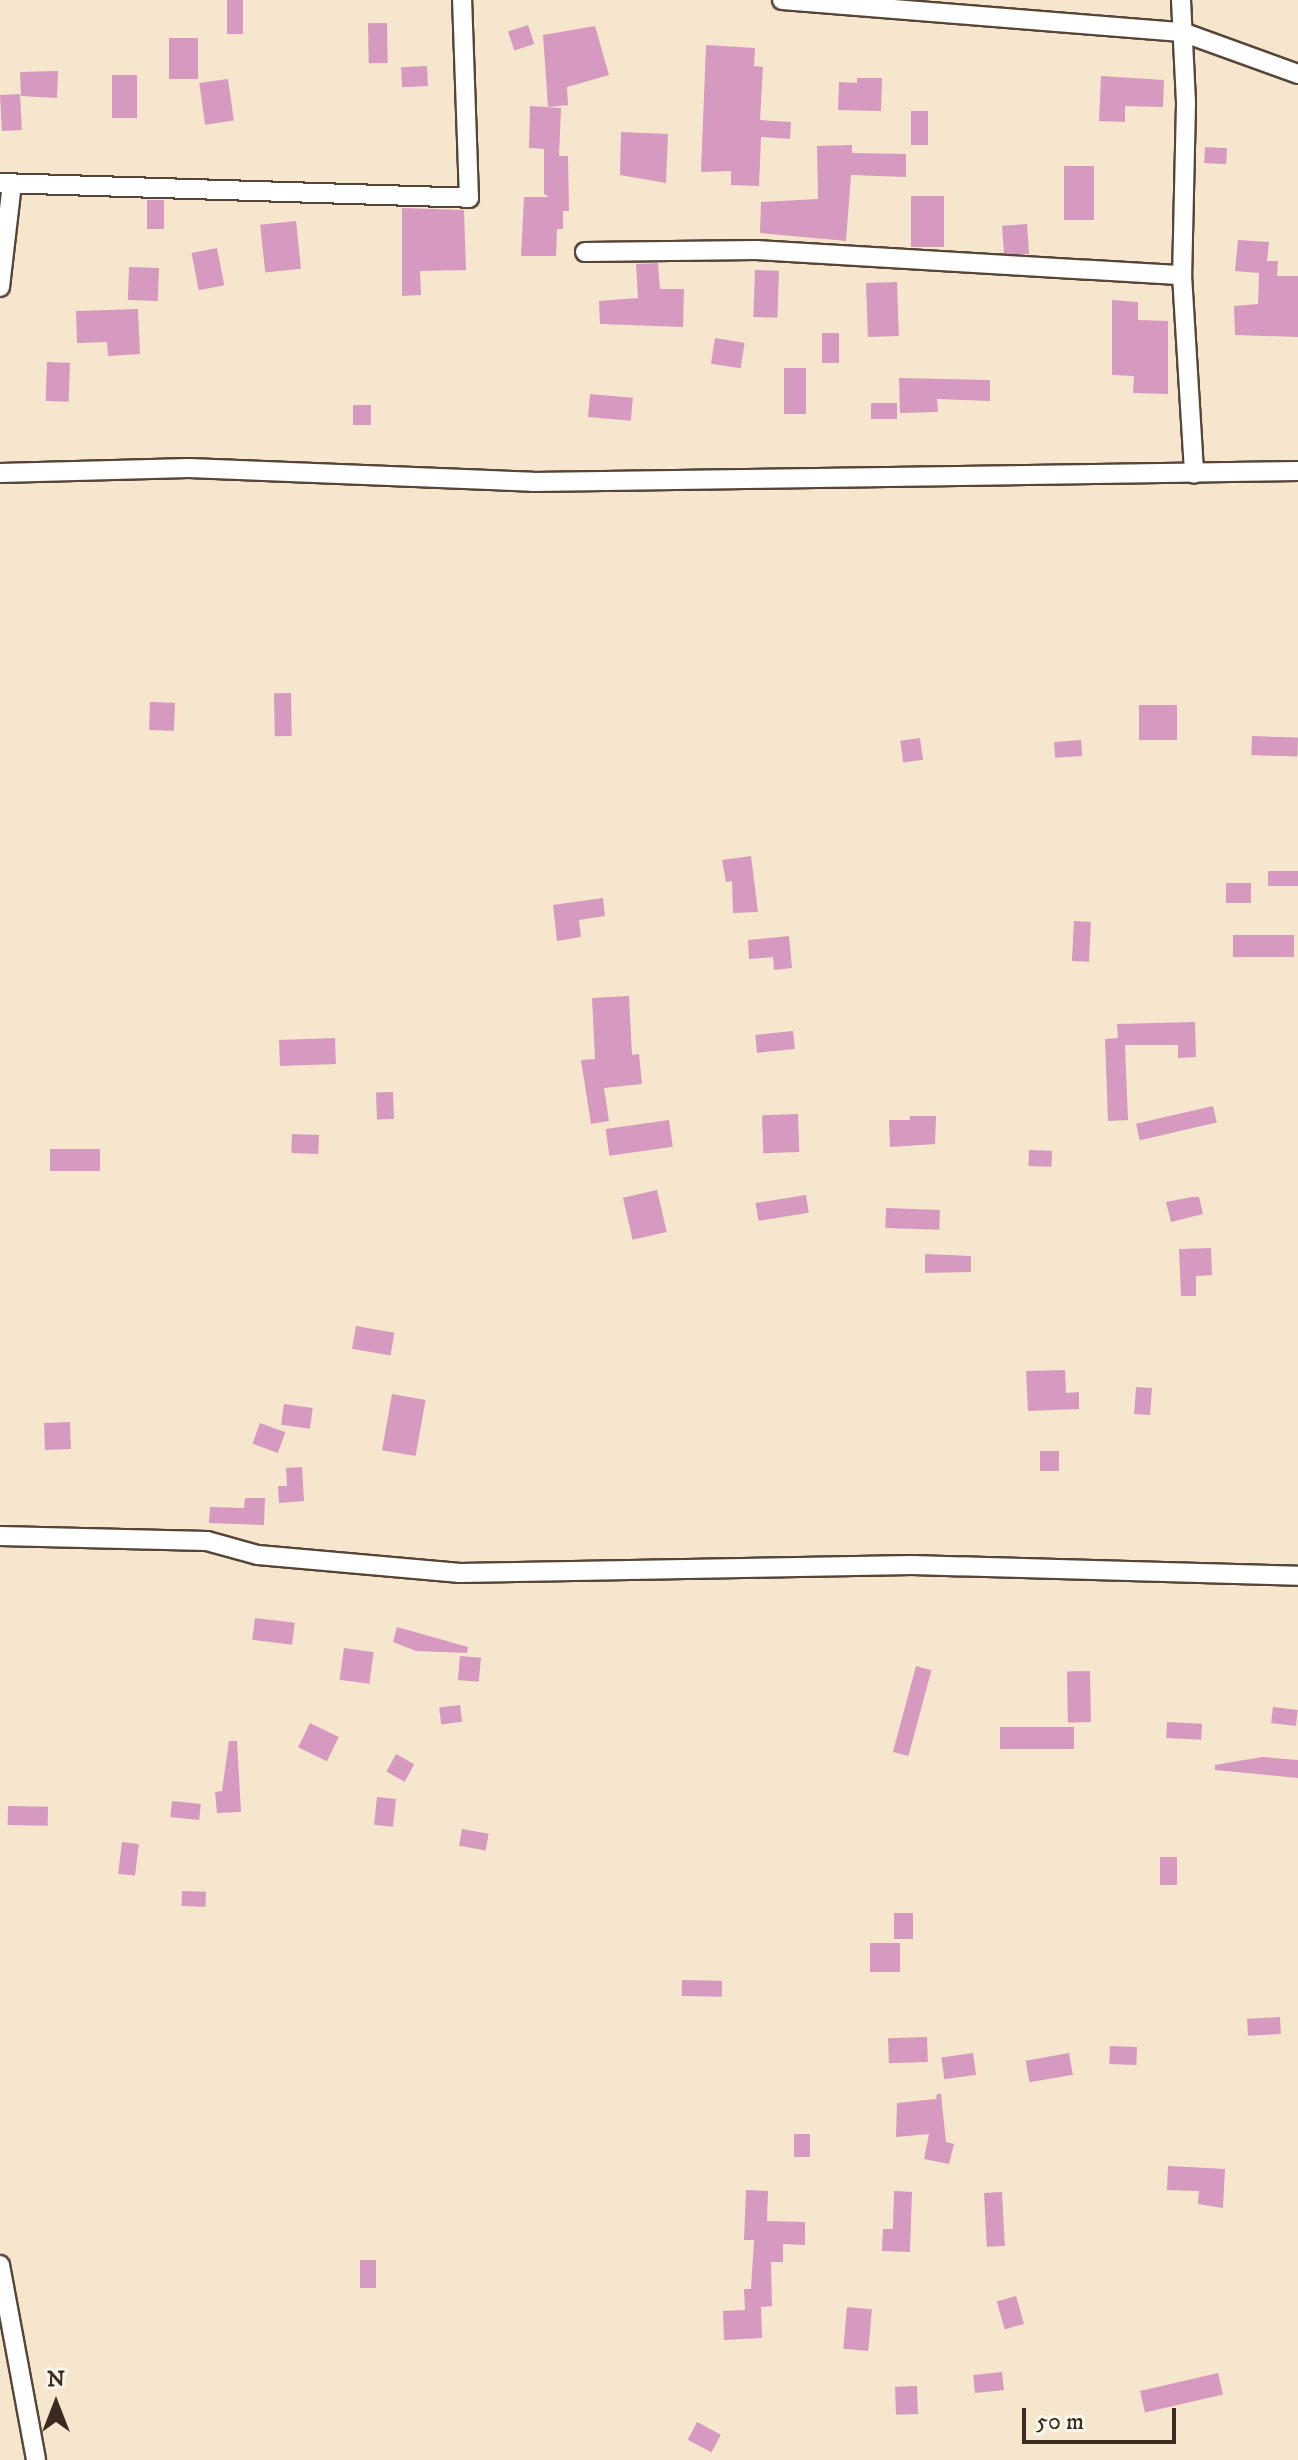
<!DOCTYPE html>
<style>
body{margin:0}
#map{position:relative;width:1298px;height:2460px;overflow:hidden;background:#f6e6ce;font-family:"IM FELL DW Pica",serif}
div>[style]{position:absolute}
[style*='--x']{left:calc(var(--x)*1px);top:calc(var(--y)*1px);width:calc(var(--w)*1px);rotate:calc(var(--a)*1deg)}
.building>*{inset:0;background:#d699c0;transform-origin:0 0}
.roads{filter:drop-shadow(2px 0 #574638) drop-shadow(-2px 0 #574638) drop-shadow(0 2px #574638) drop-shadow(0 -2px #574638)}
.street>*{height:18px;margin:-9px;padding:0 9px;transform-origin:9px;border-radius:9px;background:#fff}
span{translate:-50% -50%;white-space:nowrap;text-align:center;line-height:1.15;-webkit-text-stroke:6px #fbf7ec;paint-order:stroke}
.north{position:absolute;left:16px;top:2364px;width:80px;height:80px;-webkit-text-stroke:6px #fbf7ec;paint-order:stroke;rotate:0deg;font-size:22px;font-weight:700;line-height:32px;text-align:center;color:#3b2a1e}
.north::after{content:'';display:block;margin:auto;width:28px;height:36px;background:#3b2a1e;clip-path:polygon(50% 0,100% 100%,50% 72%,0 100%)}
.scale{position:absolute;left:1022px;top:2408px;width:154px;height:36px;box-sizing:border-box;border:4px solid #3b2a1e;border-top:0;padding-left:10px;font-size:24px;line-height:28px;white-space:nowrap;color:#3b2a1e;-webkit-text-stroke:6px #fbf7ec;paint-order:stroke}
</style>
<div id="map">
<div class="building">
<div style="left:227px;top:0;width:16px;height:34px"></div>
<div style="left:387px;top:23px;width:40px;height:19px;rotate:89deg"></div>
<div style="left:528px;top:25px;width:20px;height:21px;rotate:72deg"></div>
<div style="clip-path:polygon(595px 26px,609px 75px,567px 87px,568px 105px,548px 107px,543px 35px)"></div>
<div style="left:169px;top:38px;width:29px;height:41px"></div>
<div style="clip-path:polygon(706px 45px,755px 48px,754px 66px,763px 67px,760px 120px,791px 122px,790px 139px,761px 137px,759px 186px,731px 185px,731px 171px,701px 172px)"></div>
<div style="left:427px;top:66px;width:20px;height:26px;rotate:87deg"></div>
<div style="clip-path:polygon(58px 71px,57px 98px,21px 96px,20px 72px)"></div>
<div style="left:112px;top:75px;width:25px;height:43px"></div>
<div style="clip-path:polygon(1101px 76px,1164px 80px,1163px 107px,1125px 106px,1125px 122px,1099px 121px)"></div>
<div style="clip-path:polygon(857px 78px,882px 78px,881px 111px,838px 110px,839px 82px,857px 83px)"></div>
<div style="left:228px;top:79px;width:42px;height:29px;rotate:82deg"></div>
<div style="left:20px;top:94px;width:36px;height:20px;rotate:87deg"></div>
<div style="clip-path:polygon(530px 106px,561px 108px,559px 156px,568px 156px,569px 211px,563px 211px,563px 229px,557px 229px,556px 256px,521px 256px,524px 197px,549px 197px,544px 194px,544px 149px,529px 148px)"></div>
<div style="left:911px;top:111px;width:17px;height:34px"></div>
<div style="clip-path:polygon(621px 132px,668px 134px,666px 183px,620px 175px)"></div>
<div style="clip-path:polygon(852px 145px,852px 153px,906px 154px,906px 177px,851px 175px,846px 241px,760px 233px,761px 202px,818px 199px,817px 146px)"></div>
<div style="left:1205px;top:147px;width:22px;height:16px;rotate:3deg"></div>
<div style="left:1064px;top:166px;width:30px;height:54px"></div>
<div style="left:944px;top:196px;width:51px;height:33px;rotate:90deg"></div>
<div style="left:147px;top:200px;width:17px;height:29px"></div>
<div style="clip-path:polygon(402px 208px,464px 210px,466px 270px,420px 271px,421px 295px,402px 296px)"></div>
<div style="left:296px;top:221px;width:48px;height:36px;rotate:84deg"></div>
<div style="left:1027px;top:224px;width:30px;height:25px;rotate:86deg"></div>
<div style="clip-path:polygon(1238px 240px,1269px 242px,1267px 261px,1278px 261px,1277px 276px,1298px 276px,1298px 337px,1235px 335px,1234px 306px,1258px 304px,1259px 273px,1235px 271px)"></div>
<div style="left:217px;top:248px;width:38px;height:26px;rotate:79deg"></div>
<div style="clip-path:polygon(658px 263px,660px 289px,684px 289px,683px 327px,600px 324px,599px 301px,638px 298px,636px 264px)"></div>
<div style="left:129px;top:267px;width:30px;height:33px;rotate:2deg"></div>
<div style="left:755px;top:270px;width:24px;height:47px;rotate:2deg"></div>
<div style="left:897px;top:282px;width:54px;height:31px;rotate:88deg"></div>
<div style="clip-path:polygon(1112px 300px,1138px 302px,1138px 320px,1168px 321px,1168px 394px,1133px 393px,1134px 376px,1112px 375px)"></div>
<div style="clip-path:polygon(138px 309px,140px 354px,108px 356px,107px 342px,77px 343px,76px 311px)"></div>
<div style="left:822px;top:333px;width:17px;height:30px"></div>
<div style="left:715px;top:338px;width:30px;height:26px;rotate:9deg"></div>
<div style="left:47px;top:362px;width:23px;height:39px;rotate:2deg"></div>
<div style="left:784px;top:368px;width:22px;height:46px"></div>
<div style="clip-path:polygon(899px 378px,990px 380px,990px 401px,937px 399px,938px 412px,900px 413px)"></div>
<div style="left:590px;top:394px;width:43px;height:23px;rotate:5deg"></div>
<div style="left:871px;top:403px;width:26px;height:16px"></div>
<div style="left:353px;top:405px;width:18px;height:20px"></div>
<div style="left:291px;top:693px;width:43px;height:17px;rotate:89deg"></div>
<div style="left:150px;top:702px;width:25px;height:28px;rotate:2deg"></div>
<div style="left:1139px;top:705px;width:38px;height:35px"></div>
<div style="left:1252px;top:736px;width:46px;height:19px;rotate:2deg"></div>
<div style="left:920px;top:738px;width:22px;height:20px;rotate:82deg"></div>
<div style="left:1081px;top:740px;width:16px;height:27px;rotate:86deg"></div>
<div style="clip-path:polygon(751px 856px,758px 912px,733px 913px,732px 881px,726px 882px,722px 860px)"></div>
<div style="left:1298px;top:871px;width:15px;height:30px;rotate:90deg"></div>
<div style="left:1251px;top:883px;width:20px;height:25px;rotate:90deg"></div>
<div style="clip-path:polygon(603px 898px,605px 916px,579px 920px,581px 937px,557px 941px,553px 905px)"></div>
<div style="left:1074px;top:921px;width:17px;height:40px;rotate:3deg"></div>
<div style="left:1294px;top:935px;width:22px;height:61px;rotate:90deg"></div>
<div style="clip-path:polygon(789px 936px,792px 968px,774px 970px,773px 957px,749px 959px,748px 940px)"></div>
<div style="clip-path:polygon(629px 996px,632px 1055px,639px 1054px,642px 1084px,604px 1088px,609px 1121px,591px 1124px,581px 1060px,595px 1059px,592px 998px)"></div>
<div style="clip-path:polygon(1195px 1022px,1196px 1057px,1178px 1058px,1178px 1045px,1125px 1045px,1128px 1120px,1108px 1121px,1105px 1039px,1118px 1038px,1117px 1024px)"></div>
<div style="left:793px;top:1031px;width:18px;height:38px;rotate:84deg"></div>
<div style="left:335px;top:1038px;width:26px;height:56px;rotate:88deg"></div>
<div style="left:393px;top:1092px;width:27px;height:17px;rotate:88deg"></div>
<div style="left:1213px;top:1106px;width:17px;height:79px;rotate:77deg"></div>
<div style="left:798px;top:1114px;width:38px;height:36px;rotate:88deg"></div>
<div style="clip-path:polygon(910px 1116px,936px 1116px,935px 1144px,890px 1147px,889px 1120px,910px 1120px)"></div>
<div style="left:669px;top:1120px;width:27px;height:64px;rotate:82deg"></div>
<div style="left:292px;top:1134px;width:27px;height:19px;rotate:2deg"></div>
<div style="left:100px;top:1149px;width:22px;height:50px;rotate:90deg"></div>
<div style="left:1029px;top:1150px;width:23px;height:16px;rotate:2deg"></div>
<div style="left:657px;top:1190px;width:43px;height:35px;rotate:77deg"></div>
<div style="left:806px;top:1195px;width:18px;height:51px;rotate:81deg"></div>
<div style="clip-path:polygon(1192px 1197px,1199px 1197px,1203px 1214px,1171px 1222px,1166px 1202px)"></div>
<div style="left:886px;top:1208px;width:54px;height:20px;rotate:2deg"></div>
<div style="clip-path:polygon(1211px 1248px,1212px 1275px,1196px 1276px,1196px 1296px,1181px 1296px,1179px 1249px)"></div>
<div style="clip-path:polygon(925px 1254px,971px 1256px,971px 1272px,925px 1273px)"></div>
<div style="left:356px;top:1326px;width:39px;height:23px;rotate:10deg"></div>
<div style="clip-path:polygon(1065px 1370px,1066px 1393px,1079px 1392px,1079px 1409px,1028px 1411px,1026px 1371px)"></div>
<div style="left:1136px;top:1387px;width:16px;height:27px;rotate:4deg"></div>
<div style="left:392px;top:1394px;width:34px;height:57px;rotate:10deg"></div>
<div style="left:284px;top:1404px;width:29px;height:21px;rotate:8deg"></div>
<div style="left:70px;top:1422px;width:27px;height:26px;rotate:88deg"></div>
<div style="left:260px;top:1423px;width:27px;height:22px;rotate:20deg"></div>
<div style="left:1059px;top:1451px;width:20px;height:19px;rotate:90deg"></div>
<div style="clip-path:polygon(302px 1467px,304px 1501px,279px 1503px,278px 1486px,287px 1486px,286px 1468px)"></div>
<div style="clip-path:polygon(245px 1498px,265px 1498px,264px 1525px,209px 1523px,210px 1507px,244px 1508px)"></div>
<div style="left:255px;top:1618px;width:40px;height:22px;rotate:7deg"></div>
<div style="clip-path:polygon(397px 1627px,468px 1647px,467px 1653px,416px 1651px,393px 1642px)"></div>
<div style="left:344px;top:1648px;width:30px;height:32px;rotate:8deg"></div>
<div style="left:460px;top:1656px;width:21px;height:24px;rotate:5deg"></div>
<div style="left:916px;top:1666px;width:16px;height:89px;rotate:15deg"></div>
<div style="left:1090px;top:1671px;width:51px;height:23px;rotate:89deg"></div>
<div style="left:460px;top:1705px;width:17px;height:21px;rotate:83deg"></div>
<div style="left:1273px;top:1707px;width:25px;height:16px;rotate:7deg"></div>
<div style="left:1167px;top:1722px;width:35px;height:16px;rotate:3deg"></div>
<div style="left:310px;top:1723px;width:32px;height:27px;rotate:26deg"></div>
<div style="left:1074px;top:1727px;width:22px;height:74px;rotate:90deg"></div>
<div style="clip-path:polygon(229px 1741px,237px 1741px,241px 1812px,217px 1813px,215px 1792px,222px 1791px)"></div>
<div style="left:396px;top:1754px;width:21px;height:20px;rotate:29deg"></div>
<div style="clip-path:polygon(1262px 1757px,1298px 1760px,1298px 1778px,1215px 1770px,1215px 1765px)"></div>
<div style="left:377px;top:1797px;width:19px;height:28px;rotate:6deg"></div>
<div style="left:172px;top:1801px;width:29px;height:16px;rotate:6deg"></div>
<div style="left:8px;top:1806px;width:40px;height:19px;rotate:1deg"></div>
<div style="left:462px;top:1829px;width:27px;height:17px;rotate:10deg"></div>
<div style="left:122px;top:1842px;width:17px;height:32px;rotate:7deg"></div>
<div style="left:1160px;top:1857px;width:17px;height:28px"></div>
<div style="left:182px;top:1891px;width:24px;height:15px;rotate:2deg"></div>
<div style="left:894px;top:1913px;width:19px;height:26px"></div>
<div style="left:870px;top:1943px;width:30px;height:29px"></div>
<div style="left:682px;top:1980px;width:40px;height:16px;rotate:1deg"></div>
<div style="left:1280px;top:2017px;width:17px;height:33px;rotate:87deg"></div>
<div style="left:927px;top:2037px;width:25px;height:39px;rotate:88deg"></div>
<div style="left:1110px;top:2046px;width:27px;height:18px;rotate:2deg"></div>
<div style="left:973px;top:2053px;width:22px;height:32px;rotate:82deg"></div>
<div style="left:1069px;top:2053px;width:22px;height:44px;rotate:80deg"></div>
<div style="clip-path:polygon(937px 2094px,941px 2094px,946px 2142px,954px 2144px,949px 2164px,924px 2159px,929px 2134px,896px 2137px,897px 2103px,936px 2099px)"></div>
<div style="left:794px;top:2134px;width:16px;height:23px"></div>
<div style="clip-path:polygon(1168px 2166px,1225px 2169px,1223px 2208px,1198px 2204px,1199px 2191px,1167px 2190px)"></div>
<div style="clip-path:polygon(746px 2190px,768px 2191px,767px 2221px,805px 2222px,805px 2245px,783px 2244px,783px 2262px,771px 2262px,772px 2306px,761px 2307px,762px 2338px,724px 2340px,723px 2311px,745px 2310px,744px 2289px,751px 2289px,754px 2240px,744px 2240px)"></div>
<div style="clip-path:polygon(894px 2191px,912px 2192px,910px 2252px,882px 2251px,883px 2229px,893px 2229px)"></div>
<div style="left:1002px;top:2192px;width:54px;height:18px;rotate:87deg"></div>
<div style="left:360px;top:2260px;width:16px;height:28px"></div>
<div style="left:1016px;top:2296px;width:29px;height:20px;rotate:74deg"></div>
<div style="left:847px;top:2307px;width:25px;height:42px;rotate:5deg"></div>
<div style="left:1002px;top:2372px;width:18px;height:29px;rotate:84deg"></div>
<div style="left:1218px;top:2373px;width:22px;height:80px;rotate:77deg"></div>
<div style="left:917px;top:2386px;width:28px;height:22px;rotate:88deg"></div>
<div style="left:697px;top:2422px;width:27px;height:20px;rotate:28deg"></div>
</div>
<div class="roads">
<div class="street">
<div style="--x:782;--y:0;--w:401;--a:4.6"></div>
<div style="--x:1182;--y:32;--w:123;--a:19.9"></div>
<div style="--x:1181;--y:0;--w:104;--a:87.2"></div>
<div style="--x:1186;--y:104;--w:171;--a:91.3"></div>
<div style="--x:1182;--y:275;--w:199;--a:86.5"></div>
<div style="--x:0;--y:183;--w:469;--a:1.8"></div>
<div style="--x:469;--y:198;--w:198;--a:-92"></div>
<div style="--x:585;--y:252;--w:171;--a:-0.7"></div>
<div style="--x:756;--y:250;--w:427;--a:3.4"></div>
<div style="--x:0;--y:287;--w:104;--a:-83.4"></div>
<div style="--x:0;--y:473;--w:189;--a:-1.5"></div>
<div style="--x:189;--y:468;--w:344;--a:2.3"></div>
<div style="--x:533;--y:482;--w:765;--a:-0.82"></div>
<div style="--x:0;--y:1536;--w:207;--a:1.4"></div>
<div style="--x:207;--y:1541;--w:53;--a:15.4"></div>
<div style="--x:258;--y:1555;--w:203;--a:5.1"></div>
<div style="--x:460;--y:1573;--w:452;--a:-1"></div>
<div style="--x:912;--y:1565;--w:386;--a:1.6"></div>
<div style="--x:0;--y:2265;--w:198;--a:79.5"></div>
</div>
</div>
<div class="north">N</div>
<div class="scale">50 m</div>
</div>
